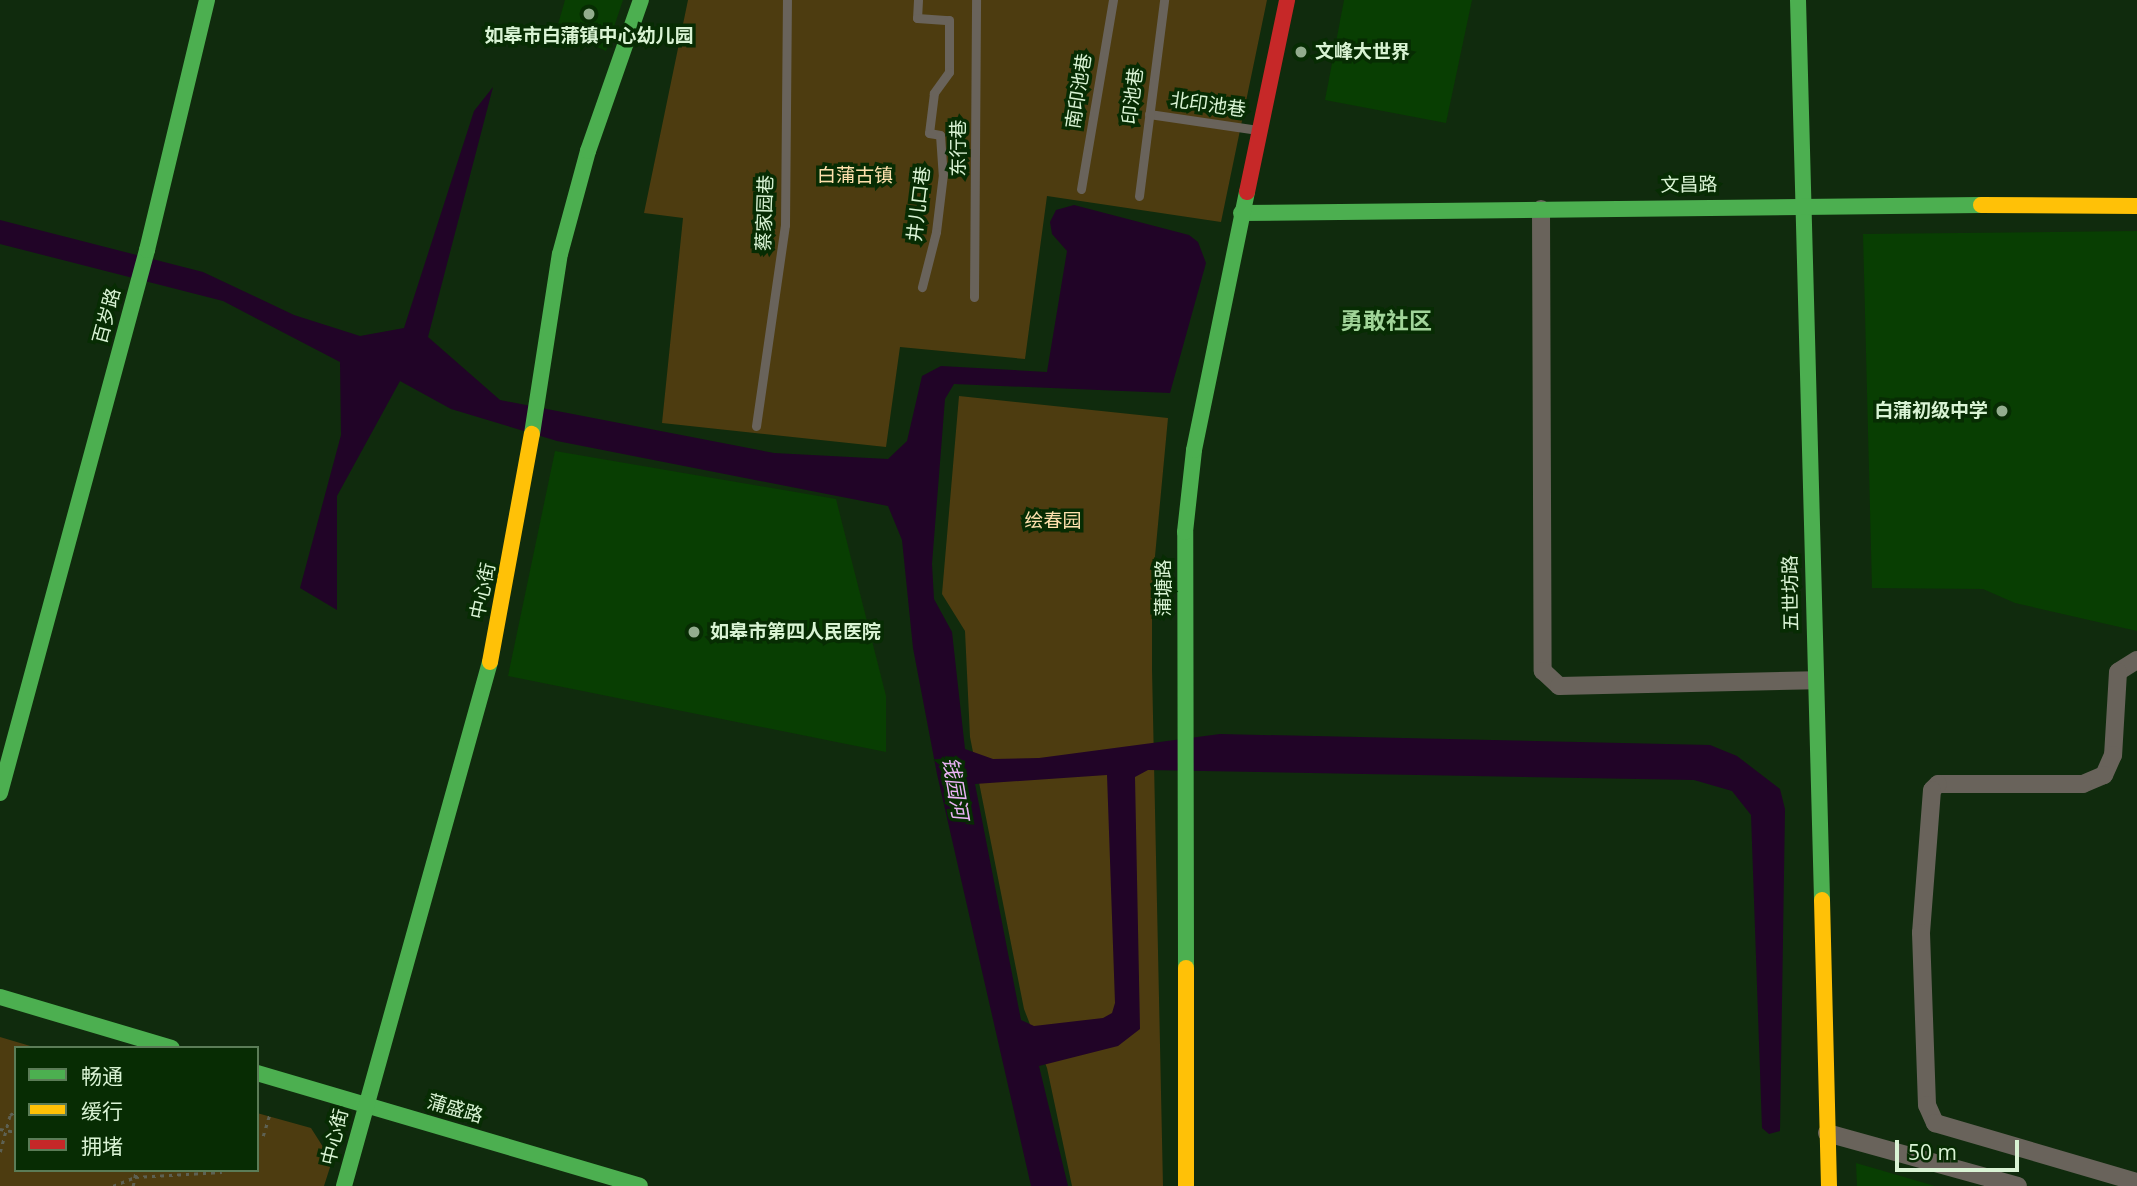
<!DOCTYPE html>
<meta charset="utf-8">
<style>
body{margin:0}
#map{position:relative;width:2137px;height:1186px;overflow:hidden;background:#102b0d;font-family:"Open Sans","Noto Sans SC",sans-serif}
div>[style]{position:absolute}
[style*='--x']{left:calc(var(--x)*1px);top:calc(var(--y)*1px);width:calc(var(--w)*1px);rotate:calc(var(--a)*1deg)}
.built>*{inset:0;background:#083e02}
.green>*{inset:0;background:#4d3c10}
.water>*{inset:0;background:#210427}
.path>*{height:2.5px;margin-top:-1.25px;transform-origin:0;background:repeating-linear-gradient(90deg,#5d6153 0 3.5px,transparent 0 8.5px)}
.lane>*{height:9px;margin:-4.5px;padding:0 4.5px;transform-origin:4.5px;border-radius:4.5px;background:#69635b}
.street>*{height:18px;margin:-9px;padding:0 9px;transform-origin:9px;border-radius:9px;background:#69635b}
.fast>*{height:16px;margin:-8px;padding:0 8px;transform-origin:8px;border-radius:8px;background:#4caf50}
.slow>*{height:16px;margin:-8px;padding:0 8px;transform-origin:8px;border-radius:8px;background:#ffc107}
.jam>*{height:16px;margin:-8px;padding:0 8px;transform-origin:8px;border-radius:8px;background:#c62828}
.dots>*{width:19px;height:19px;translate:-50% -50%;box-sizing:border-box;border:4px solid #072c03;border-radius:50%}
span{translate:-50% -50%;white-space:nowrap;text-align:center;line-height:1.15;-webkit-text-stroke:7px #072c03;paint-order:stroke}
.poi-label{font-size:19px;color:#d9f3d4;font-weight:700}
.left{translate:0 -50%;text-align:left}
.right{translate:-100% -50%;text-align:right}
.street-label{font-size:19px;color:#d9f3d4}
.park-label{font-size:19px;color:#fde0ad}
.water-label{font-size:21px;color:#ebb3f5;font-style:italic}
.quarter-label{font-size:23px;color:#a1d599;font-weight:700}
.legend{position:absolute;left:14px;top:1046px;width:245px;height:126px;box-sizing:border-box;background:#072c03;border:2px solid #5b7c57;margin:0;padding:9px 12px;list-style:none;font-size:21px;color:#d9f3d4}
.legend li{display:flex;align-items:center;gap:14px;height:35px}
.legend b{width:35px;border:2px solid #5b7c57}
.scale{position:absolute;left:1895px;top:1140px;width:124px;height:32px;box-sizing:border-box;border:4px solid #d9f3d4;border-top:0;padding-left:9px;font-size:21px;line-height:24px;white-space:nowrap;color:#d9f3d4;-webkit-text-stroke:5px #072c03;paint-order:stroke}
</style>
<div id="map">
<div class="built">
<div style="clip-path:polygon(565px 0,623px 0,606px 51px,557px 28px)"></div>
<div style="clip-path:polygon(1344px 0,1472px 0,1446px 123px,1325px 100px)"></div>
<div style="clip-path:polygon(2137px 231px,2137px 631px,2015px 603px,1983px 589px,1872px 588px,1863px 234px)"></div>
<div style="clip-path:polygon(555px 451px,836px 499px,886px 696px,886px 752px,508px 676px)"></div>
<div style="clip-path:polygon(1856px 1163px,1935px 1186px,1857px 1186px)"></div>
</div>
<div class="green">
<div style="clip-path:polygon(688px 0,1267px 0,1221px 222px,1047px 196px,1025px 359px,900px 347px,886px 447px,662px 423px,683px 218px,644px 213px)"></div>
<div style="clip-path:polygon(959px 396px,1168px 418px,1152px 588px,1152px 669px,1163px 1186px,1072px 1186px,1047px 1068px,1024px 1009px,970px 737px,965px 631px,942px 594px)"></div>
<div style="clip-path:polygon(0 1037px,37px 1048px,16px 1048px,16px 1170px,257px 1170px,257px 1113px,311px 1128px,332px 1161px,324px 1186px,0 1186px)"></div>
</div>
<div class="water">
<div style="clip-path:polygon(evenodd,493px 87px,428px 337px,500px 400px,774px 453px,888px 459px,907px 441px,922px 376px,941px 366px,1047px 372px,1067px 251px,1052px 234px,1050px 222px,1056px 210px,1074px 205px,1189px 235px,1198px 242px,1206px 263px,1170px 393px,954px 384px,945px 399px,932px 564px,934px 599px,952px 632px,965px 749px,993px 759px,1039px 758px,1220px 734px,1710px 745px,1737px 756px,1780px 789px,1785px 809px,1780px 1131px,1769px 1134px,1762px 1128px,1751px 815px,1732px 791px,1694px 780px,1148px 770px,1135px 777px,1140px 1029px,1118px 1046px,1039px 1066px,1068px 1186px,1031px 1186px,937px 774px,913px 648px,902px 540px,888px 506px,557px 441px,451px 409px,400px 381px,337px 496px,337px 610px,300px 588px,341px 435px,340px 362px,223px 301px,0 244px,0 220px,203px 272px,294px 315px,360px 336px,404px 328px,474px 111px,493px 87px,1107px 775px,1115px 1003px,1112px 1013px,1103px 1018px,1034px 1026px,1021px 1020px,975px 784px,1107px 775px)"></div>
</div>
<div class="path">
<div style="--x:0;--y:1129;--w:16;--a:11"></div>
<div style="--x:263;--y:1136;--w:21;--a:-73"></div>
<div style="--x:0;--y:1152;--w:38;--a:-75"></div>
<div style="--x:10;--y:1115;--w:7;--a:-34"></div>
<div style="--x:113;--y:1186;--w:24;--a:-22"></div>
<div style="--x:135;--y:1177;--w:87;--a:-3.3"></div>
<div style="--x:133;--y:1186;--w:16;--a:-79"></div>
</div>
<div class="lane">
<div style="--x:918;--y:0;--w:18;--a:93"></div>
<div style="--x:917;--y:18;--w:32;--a:4"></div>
<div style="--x:949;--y:20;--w:52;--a:90"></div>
<div style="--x:949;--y:72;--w:26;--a:126"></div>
<div style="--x:934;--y:93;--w:40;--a:97.1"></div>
<div style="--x:929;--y:133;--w:11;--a:10"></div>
<div style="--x:940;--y:135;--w:39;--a:86"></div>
<div style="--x:943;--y:174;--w:58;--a:96.9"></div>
<div style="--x:936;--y:232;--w:57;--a:104.3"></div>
<div style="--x:1149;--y:114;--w:110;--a:8.4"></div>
<div style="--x:1081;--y:189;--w:192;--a:-80.4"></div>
<div style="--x:1139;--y:196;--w:198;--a:-82.7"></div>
<div style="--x:974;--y:297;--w:297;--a:-89.6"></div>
<div style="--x:756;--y:426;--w:203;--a:-81.8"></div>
<div style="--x:785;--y:225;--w:225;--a:-89.5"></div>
</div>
<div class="street">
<div style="--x:1541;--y:209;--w:462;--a:89.8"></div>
<div style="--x:1543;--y:671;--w:22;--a:43"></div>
<div style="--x:1559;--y:686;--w:255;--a:-1.3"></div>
<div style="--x:2137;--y:660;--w:22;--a:148"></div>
<div style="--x:2118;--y:672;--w:83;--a:93.4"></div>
<div style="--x:2113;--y:755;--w:22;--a:114"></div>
<div style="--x:2104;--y:775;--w:23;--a:157"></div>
<div style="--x:2083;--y:784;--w:145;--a:180"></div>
<div style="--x:1938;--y:784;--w:8;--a:135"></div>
<div style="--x:1932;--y:790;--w:143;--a:94.4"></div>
<div style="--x:1921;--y:933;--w:172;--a:88"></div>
<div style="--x:1927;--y:1105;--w:20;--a:66"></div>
<div style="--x:1935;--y:1123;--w:210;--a:16.3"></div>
<div style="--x:1827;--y:1133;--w:198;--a:15.5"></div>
</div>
<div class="fast">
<div style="--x:1798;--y:0;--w:900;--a:88.47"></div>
<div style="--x:1241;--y:213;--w:740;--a:-0.62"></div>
<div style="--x:532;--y:434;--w:182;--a:-81.2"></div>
<div style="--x:560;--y:254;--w:107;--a:-74.8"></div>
<div style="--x:588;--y:151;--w:160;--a:-70.7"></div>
<div style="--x:0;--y:793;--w:563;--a:-74.85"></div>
<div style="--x:147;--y:250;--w:257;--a:-76.5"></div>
<div style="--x:1186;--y:968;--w:436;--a:-90.1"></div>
<div style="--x:1185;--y:532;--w:82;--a:-83.7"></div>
<div style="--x:1194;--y:450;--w:263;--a:-78.4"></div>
<div style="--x:0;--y:997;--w:179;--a:16.5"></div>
<div style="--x:257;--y:1073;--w:399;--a:16.4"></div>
<div style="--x:344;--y:1186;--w:544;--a:-74.43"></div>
</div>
<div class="slow">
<div style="--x:1981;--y:205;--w:156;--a:0.4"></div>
<div style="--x:490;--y:662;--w:232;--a:-79.6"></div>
<div style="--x:1822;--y:900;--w:286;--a:88.6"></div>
<div style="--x:1186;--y:968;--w:218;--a:90"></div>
</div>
<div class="jam">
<div style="--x:1247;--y:192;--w:196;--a:-78.2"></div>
</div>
<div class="dots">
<div style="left:589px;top:14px;background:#93ad8e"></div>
<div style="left:1301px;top:52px;background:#93ad8e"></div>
<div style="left:2002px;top:411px;background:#93ad8e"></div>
<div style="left:694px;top:632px;background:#93ad8e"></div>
</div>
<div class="poi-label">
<span style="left:589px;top:36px">如皋市白蒲镇中心幼儿园</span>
<span class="left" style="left:1315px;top:52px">文峰大世界</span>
<span class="right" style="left:1988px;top:411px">白蒲初级中学</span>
<span class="left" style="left:710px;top:632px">如皋市第四人民医院</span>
</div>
<div class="street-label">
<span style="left:1079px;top:91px;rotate:-81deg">南印池巷</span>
<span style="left:1133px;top:96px;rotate:-83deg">印池巷</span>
<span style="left:1208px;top:105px;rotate:8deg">北印池巷</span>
<span style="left:959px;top:148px;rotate:-90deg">东行巷</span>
<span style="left:1689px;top:185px;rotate:-1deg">文昌路</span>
<span style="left:919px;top:204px;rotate:-83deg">井儿口巷</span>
<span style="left:765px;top:213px;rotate:-88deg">蔡家园巷</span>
<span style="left:107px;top:316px;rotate:-75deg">百岁路</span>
<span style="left:1164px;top:588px;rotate:-90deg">蒲塘路</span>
<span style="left:483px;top:591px;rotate:-78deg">中心街</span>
<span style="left:1791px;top:593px;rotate:-91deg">五世坊路</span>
<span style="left:455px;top:1109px;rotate:16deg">蒲盛路</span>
<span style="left:335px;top:1137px;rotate:-76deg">中心街</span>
</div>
<div class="park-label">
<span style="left:855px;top:176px">白蒲古镇</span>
<span style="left:1053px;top:521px">绘春园</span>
</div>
<div class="water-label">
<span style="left:956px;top:788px;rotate:80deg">钱园河</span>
</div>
<div class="quarter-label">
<span style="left:1386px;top:320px">勇敢社区</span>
</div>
<ul class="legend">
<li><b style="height:9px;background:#4caf50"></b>畅通</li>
<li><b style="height:9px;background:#ffc107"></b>缓行</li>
<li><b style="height:9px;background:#c62828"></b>拥堵</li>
</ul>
<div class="scale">50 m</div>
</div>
